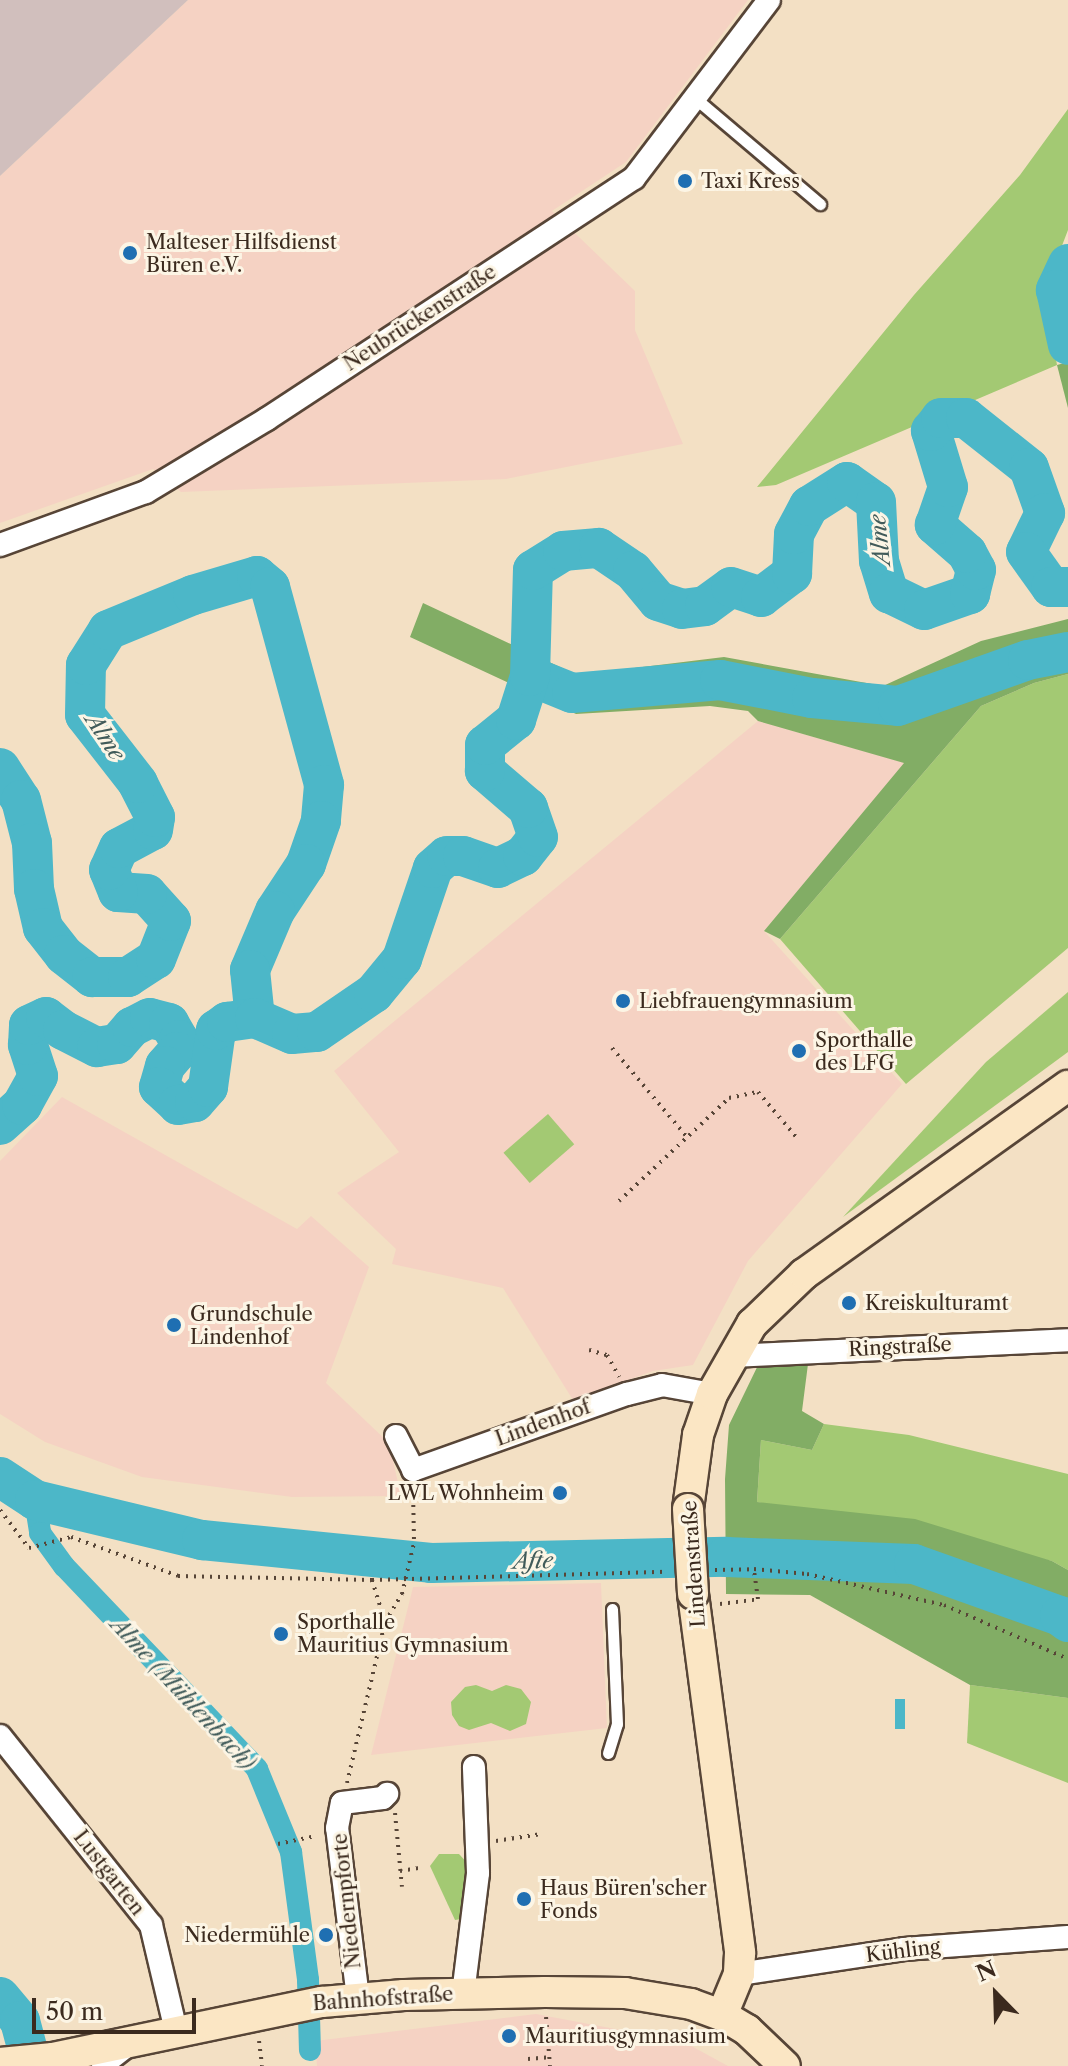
<!DOCTYPE html>
<meta charset="utf-8">
<style>
body{margin:0}
#map{position:relative;width:1068px;height:2066px;overflow:hidden;background:#f3e0c4;font-family:"Libre Caslon Text",serif}
div>[style]{position:absolute}
[style*='--x']{left:calc(var(--x)*1px);top:calc(var(--y)*1px);width:calc(var(--w)*1px);rotate:calc(var(--a)*1deg)}
.built>*{inset:0;background:#f5d2c3}
.industrial>*{inset:0;background:#d1bfbd}
.green>*{inset:0;background:#a3c973;transform-origin:0 0}
.forest>*{inset:0;background:#82ad65}
.water>*{inset:0;background:#4cb7c8;transform-origin:0 0}
.canal>*{height:22px;margin:-11px;padding:0 11px;transform-origin:11px;border-radius:11px;background:#4cb7c8}
.river>*{height:40px;margin:-20px;padding:0 20px;transform-origin:20px;border-radius:20px;background:#4cb7c8}
.path>*{height:4px;margin-top:-2px;transform-origin:0;background:repeating-linear-gradient(90deg,#574537 0 2px,transparent 0 8px)}
.roads{filter:drop-shadow(2px 0 #574537) drop-shadow(-2px 0 #574537) drop-shadow(0 2px #574537) drop-shadow(0 -2px #574537)}
.service>*{height:11px;margin:-5.5px;padding:0 5.5px;transform-origin:5.5px;border-radius:5.5px;background:#fff}
.minor>*{height:22px;margin:-11px;padding:0 11px;transform-origin:11px;border-radius:11px;background:#fff}
.secondary>*{height:30px;margin:-15px;padding:0 15px;transform-origin:15px;border-radius:15px;background:#fbe6c4}
.path-bridge>*{height:4px;margin-top:-2px;transform-origin:0;background:repeating-linear-gradient(90deg,#574537 0 2px,transparent 0 8px)}
.bridges{filter:drop-shadow(2px 0 #574537) drop-shadow(-2px 0 #574537) drop-shadow(0 2px #574537) drop-shadow(0 -2px #574537)}
.secondary-bridge>*{height:30px;margin:-15px;padding:0 15px;transform-origin:15px;border-radius:15px;background:#fbe6c4}
.dots>*{width:22px;height:22px;translate:-50% -50%;box-sizing:border-box;border:4px solid #fcf5e5;border-radius:50%}
span{translate:-50% -50%;white-space:nowrap;text-align:center;line-height:1.15;-webkit-text-stroke:6px #fcf5e5;paint-order:stroke}
.poi-label{font-size:20px;color:#3b2a1e}
.left{translate:0 -50%;text-align:left}
.right{translate:-100% -50%;text-align:right}
.street-label{font-size:20px;color:#3b2a1e}
.water-label{font-size:22px;color:#415b5a;font-style:italic}
.north{position:absolute;left:956px;top:1954px;width:80px;height:80px;-webkit-text-stroke:6px #fcf5e5;paint-order:stroke;rotate:337deg;font-size:22px;font-weight:700;line-height:32px;text-align:center;color:#3b2a1e}
.north::after{content:'';display:block;margin:auto;width:28px;height:36px;background:#3b2a1e;clip-path:polygon(50% 0,100% 100%,50% 72%,0 100%)}
.scale{position:absolute;left:32px;top:1998px;width:164px;height:36px;box-sizing:border-box;border:4px solid #3b2a1e;border-top:0;padding-left:10px;font-size:24px;line-height:28px;white-space:nowrap;color:#3b2a1e;-webkit-text-stroke:6px #fcf5e5;paint-order:stroke}
</style>
<div id="map">
<div class="built">
<div style="clip-path:polygon(188px 0,748px 0,626px 162px,552px 211px,635px 291px,635px 330px,683px 444px,506px 479px,181px 492px,153px 469px,0 523px,0 176px)"></div>
<div style="clip-path:polygon(758px 721px,905px 763px,764px 931px,902px 1084px,748px 1261px,693px 1365px,653px 1371px,573px 1400px,503px 1288px,392px 1264px,396px 1249px,337px 1193px,399px 1152px,334px 1071px)"></div>
<div style="clip-path:polygon(62px 1097px,297px 1229px,311px 1216px,369px 1267px,326px 1383px,389px 1443px,401px 1496px,292px 1497px,142px 1477px,45px 1442px,0 1414px,0 1161px)"></div>
<div style="clip-path:polygon(601px 1583px,607px 1728px,371px 1755px,413px 1587px)"></div>
<div style="clip-path:polygon(536px 2014px,684px 2042px,728px 2066px,317px 2066px,315px 2041px)"></div>
</div>
<div class="industrial">
<div style="clip-path:polygon(0 0,188px 0,0 176px)"></div>
</div>
<div class="green">
<div style="clip-path:polygon(1068px 109px,1068px 230px,1045px 290px,1057px 365px,776px 485px,757px 487px,914px 295px,1020px 175px)"></div>
<div style="clip-path:polygon(1068px 674px,1068px 948px,906px 1084px,780px 939px,981px 706px,1034px 683px)"></div>
<div style="clip-path:polygon(1068px 992px,1068px 1052px,843px 1217px,986px 1062px)"></div>
<div style="left:548px;top:1114px;width:40px;height:59px;rotate:49deg"></div>
<div style="clip-path:polygon(824px 1424px,909px 1435px,1068px 1474px,1068px 1570px,1052px 1561px,757px 1502px,761px 1440px,812px 1450px)"></div>
<div style="clip-path:polygon(476px 1685px,492px 1691px,506px 1685px,521px 1689px,531px 1702px,526px 1724px,510px 1731px,491px 1723px,469px 1730px,459px 1726px,452px 1715px,451px 1702px,465px 1687px)"></div>
<div style="clip-path:polygon(970px 1685px,1068px 1698px,1068px 1783px,967px 1743px)"></div>
<div style="clip-path:polygon(439px 1854px,459px 1854px,471px 1867px,461px 1919px,455px 1920px,430px 1866px)"></div>
</div>
<div class="forest">
<div style="clip-path:polygon(1068px 362px,1068px 408px,1057px 365px)"></div>
<div style="clip-path:polygon(423px 603px,577px 675px,724px 657px,883px 686px,981px 641px,1068px 619px,1068px 674px,1034px 683px,981px 706px,780px 939px,764px 931px,904px 763px,758px 721px,748px 711px,710px 706px,576px 714px,410px 637px)"></div>
<div style="clip-path:polygon(762px 1357px,808px 1364px,802px 1411px,824px 1424px,812px 1450px,761px 1440px,757px 1502px,915px 1519px,1052px 1561px,1068px 1570px,1068px 1698px,970px 1685px,810px 1595px,726px 1594px,725px 1479px,729px 1425px)"></div>
</div>
<div class="water">
<div style="left:895px;top:1699px;width:10px;height:30px"></div>
</div>
<div class="canal">
<div style="--x:35;--y:1500;--w:33;--a:81"></div>
<div style="--x:40;--y:1533;--w:41;--a:54"></div>
<div style="--x:64;--y:1566;--w:280;--a:46.4"></div>
<div style="--x:257;--y:1769;--w:90;--a:67.7"></div>
<div style="--x:291;--y:1852;--w:129;--a:82.4"></div>
<div style="--x:308;--y:1980;--w:70;--a:88.4"></div>
</div>
<div class="river">
<div style="--x:1068;--y:264;--w:29;--a:115"></div>
<div style="--x:1056;--y:290;--w:56;--a:77.7"></div>
<div style="--x:530;--y:676;--w:45;--a:22"></div>
<div style="--x:572;--y:693;--w:149;--a:-5"></div>
<div style="--x:720;--y:680;--w:94;--a:11.1"></div>
<div style="--x:812;--y:698;--w:86;--a:5.3"></div>
<div style="--x:898;--y:706;--w:138;--a:-19.5"></div>
<div style="--x:1028;--y:660;--w:41;--a:-11.3"></div>
<div style="--x:0;--y:768;--w:38;--a:57"></div>
<div style="--x:21;--y:800;--w:44;--a:75.7"></div>
<div style="--x:32;--y:843;--w:46;--a:87.5"></div>
<div style="--x:34;--y:889;--w:40;--a:77"></div>
<div style="--x:43;--y:928;--w:34;--a:52"></div>
<div style="--x:64;--y:955;--w:36;--a:38"></div>
<div style="--x:92;--y:977;--w:36;--a:0"></div>
<div style="--x:128;--y:977;--w:33;--a:-33"></div>
<div style="--x:156;--y:959;--w:41;--a:-68.5"></div>
<div style="--x:171;--y:921;--w:36;--a:-132"></div>
<div style="--x:147;--y:894;--w:29;--a:-176"></div>
<div style="--x:118;--y:892;--w:24;--a:-112"></div>
<div style="--x:109;--y:870;--w:24;--a:-66"></div>
<div style="--x:119;--y:848;--w:38;--a:-28"></div>
<div style="--x:153;--y:830;--w:13;--a:-81"></div>
<div style="--x:155;--y:817;--w:38;--a:-117"></div>
<div style="--x:138;--y:783;--w:86;--a:-127.9"></div>
<div style="--x:85;--y:715;--w:50;--a:-88.9"></div>
<div style="--x:86;--y:665;--w:41;--a:-57.8"></div>
<div style="--x:108;--y:630;--w:92;--a:-22.4"></div>
<div style="--x:193;--y:595;--w:67;--a:-16.5"></div>
<div style="--x:257;--y:576;--w:17;--a:40"></div>
<div style="--x:270;--y:587;--w:205;--a:74.7"></div>
<div style="--x:324;--y:785;--w:36;--a:95"></div>
<div style="--x:321;--y:821;--w:46;--a:109.2"></div>
<div style="--x:306;--y:864;--w:56;--a:123.4"></div>
<div style="--x:275;--y:911;--w:64;--a:113"></div>
<div style="--x:250;--y:970;--w:48;--a:84.1"></div>
<div style="--x:0;--y:1125;--w:30;--a:-42"></div>
<div style="--x:22;--y:1105;--w:33;--a:-61"></div>
<div style="--x:38;--y:1076;--w:33;--a:-108"></div>
<div style="--x:28;--y:1045;--w:20;--a:-87"></div>
<div style="--x:29;--y:1025;--w:19;--a:-25"></div>
<div style="--x:46;--y:1017;--w:21;--a:37"></div>
<div style="--x:63;--y:1030;--w:38;--a:27"></div>
<div style="--x:97;--y:1047;--w:20;--a:-9"></div>
<div style="--x:117;--y:1044;--w:23;--a:-49"></div>
<div style="--x:132;--y:1027;--w:20;--a:-27"></div>
<div style="--x:150;--y:1018;--w:20;--a:15"></div>
<div style="--x:169;--y:1023;--w:20;--a:60"></div>
<div style="--x:179;--y:1040;--w:12;--a:99"></div>
<div style="--x:177;--y:1052;--w:18;--a:131"></div>
<div style="--x:165;--y:1066;--w:22;--a:106"></div>
<div style="--x:159;--y:1087;--w:26;--a:43"></div>
<div style="--x:178;--y:1105;--w:17;--a:-10"></div>
<div style="--x:195;--y:1102;--w:20;--a:-49"></div>
<div style="--x:208;--y:1087;--w:58;--a:-82"></div>
<div style="--x:216;--y:1030;--w:14;--a:-36"></div>
<div style="--x:227;--y:1022;--w:28;--a:-8"></div>
<div style="--x:255;--y:1018;--w:40;--a:23.4"></div>
<div style="--x:292;--y:1034;--w:25;--a:-5"></div>
<div style="--x:317;--y:1032;--w:69;--a:-34.4"></div>
<div style="--x:374;--y:993;--w:44;--a:-50.5"></div>
<div style="--x:402;--y:959;--w:96;--a:-71.2"></div>
<div style="--x:433;--y:868;--w:18;--a:-41"></div>
<div style="--x:447;--y:856;--w:16;--a:0"></div>
<div style="--x:463;--y:856;--w:37;--a:19"></div>
<div style="--x:498;--y:868;--w:28;--a:-26"></div>
<div style="--x:523;--y:856;--w:24;--a:-52"></div>
<div style="--x:538;--y:837;--w:31;--a:-109"></div>
<div style="--x:528;--y:808;--w:57;--a:-139.3"></div>
<div style="--x:485;--y:771;--w:26;--a:-90"></div>
<div style="--x:485;--y:745;--w:40;--a:-39"></div>
<div style="--x:516;--y:720;--w:46;--a:-72.3"></div>
<div style="--x:530;--y:676;--w:106;--a:-88.4"></div>
<div style="--x:533;--y:570;--w:36;--a:-32"></div>
<div style="--x:563;--y:551;--w:36;--a:-5"></div>
<div style="--x:599;--y:548;--w:41;--a:34.1"></div>
<div style="--x:633;--y:571;--w:39;--a:50"></div>
<div style="--x:658;--y:601;--w:25;--a:18"></div>
<div style="--x:682;--y:609;--w:23;--a:-7"></div>
<div style="--x:705;--y:606;--w:32;--a:-36"></div>
<div style="--x:731;--y:587;--w:32;--a:18"></div>
<div style="--x:761;--y:597;--w:39;--a:-37"></div>
<div style="--x:792;--y:574;--w:40;--a:-87.1"></div>
<div style="--x:794;--y:534;--w:32;--a:-62"></div>
<div style="--x:809;--y:506;--w:45;--a:-32.3"></div>
<div style="--x:847;--y:482;--w:35;--a:35"></div>
<div style="--x:876;--y:502;--w:59;--a:87.1"></div>
<div style="--x:879;--y:561;--w:34;--a:73"></div>
<div style="--x:889;--y:593;--w:39;--a:26"></div>
<div style="--x:924;--y:610;--w:49;--a:-19.2"></div>
<div style="--x:970;--y:594;--w:25;--a:-76"></div>
<div style="--x:976;--y:570;--w:19;--a:-118"></div>
<div style="--x:967;--y:553;--w:43;--a:-138.8"></div>
<div style="--x:935;--y:525;--w:40;--a:-71.1"></div>
<div style="--x:948;--y:487;--w:59;--a:-106.9"></div>
<div style="--x:931;--y:431;--w:16;--a:-52"></div>
<div style="--x:941;--y:418;--w:25;--a:0"></div>
<div style="--x:966;--y:418;--w:80;--a:38.4"></div>
<div style="--x:1029;--y:468;--w:48;--a:70.4"></div>
<div style="--x:1045;--y:513;--w:43;--a:116"></div>
<div style="--x:1026;--y:552;--w:43;--a:54.5"></div>
<div style="--x:1051;--y:587;--w:17;--a:0"></div>
<div style="--x:0;--y:1477;--w:42;--a:33.3"></div>
<div style="--x:35;--y:1500;--w:172;--a:13.5"></div>
<div style="--x:202;--y:1540;--w:230;--a:5.7"></div>
<div style="--x:431;--y:1563;--w:295;--a:-1.2"></div>
<div style="--x:726;--y:1557;--w:188;--a:2.1"></div>
<div style="--x:914;--y:1564;--w:155;--a:19.6"></div>
<div style="--x:1060;--y:1616;--w:10;--a:37"></div>
<div style="--x:0;--y:1997;--w:31;--a:50"></div>
<div style="--x:20;--y:2021;--w:47;--a:75.1"></div>
</div>
<div class="path">
<div style="--x:612;--y:1048;--w:116;--a:49.9"></div>
<div style="--x:619;--y:1201;--w:151;--a:-43.1"></div>
<div style="--x:729;--y:1098;--w:30;--a:-12"></div>
<div style="--x:758;--y:1092;--w:60;--a:49.7"></div>
<div style="--x:589;--y:1350;--w:19;--a:16"></div>
<div style="--x:607;--y:1355;--w:25;--a:61"></div>
<div style="--x:413;--y:1489;--w:54;--a:88.9"></div>
<div style="--x:0;--y:1510;--w:48;--a:52.7"></div>
<div style="--x:29;--y:1548;--w:43;--a:-14.7"></div>
<div style="--x:71;--y:1537;--w:114;--a:20"></div>
<div style="--x:178;--y:1576;--w:194;--a:1.2"></div>
<div style="--x:372;--y:1580;--w:294;--a:-1.6"></div>
<div style="--x:715;--y:1570;--w:39;--a:-1"></div>
<div style="--x:754;--y:1569;--w:53;--a:5.4"></div>
<div style="--x:807;--y:1574;--w:140;--a:12.8"></div>
<div style="--x:944;--y:1605;--w:135;--a:23.5"></div>
<div style="--x:372;--y:1580;--w:44;--a:72.8"></div>
<div style="--x:720;--y:1604;--w:38;--a:-7"></div>
<div style="--x:758;--y:1599;--w:30;--a:-98"></div>
<div style="--x:347;--y:1783;--w:165;--a:-76.7"></div>
<div style="--x:385;--y:1622;--w:33;--a:-59"></div>
<div style="--x:395;--y:1813;--w:74;--a:84.6"></div>
<div style="--x:496;--y:1841;--w:46;--a:-8.8"></div>
<div style="--x:278;--y:1844;--w:39;--a:-12"></div>
<div style="--x:400;--y:1871;--w:20;--a:-9"></div>
<div style="--x:546;--y:2017;--w:49;--a:85.3"></div>
<div style="--x:259;--y:2041;--w:25;--a:83"></div>
<div style="--x:528;--y:2059;--w:21;--a:-5"></div>
</div>
<div class="roads">
<div class="service">
<div style="--x:695;--y:98;--w:164;--a:40.3"></div>
<div style="--x:608;--y:1753;--w:30;--a:-73"></div>
<div style="--x:617;--y:1724;--w:115;--a:-92.5"></div>
<div style="--x:97;--y:2066;--w:17;--a:-13"></div>
<div style="--x:114;--y:2062;--w:18;--a:-38"></div>
</div>
<div class="minor">
<div style="--x:0;--y:545;--w:155;--a:-20"></div>
<div style="--x:146;--y:492;--w:141;--a:-31.1"></div>
<div style="--x:267;--y:419;--w:439;--a:-33.3"></div>
<div style="--x:634;--y:178;--w:223;--a:-52.8"></div>
<div style="--x:732;--y:1356;--w:336;--a:-2.7"></div>
<div style="--x:396;--y:1436;--w:38;--a:63"></div>
<div style="--x:413;--y:1470;--w:227;--a:-19.6"></div>
<div style="--x:627;--y:1394;--w:36;--a:-14"></div>
<div style="--x:662;--y:1385;--w:51;--a:10.2"></div>
<div style="--x:0;--y:1736;--w:242;--a:51.4"></div>
<div style="--x:151;--y:1925;--w:109;--a:76.7"></div>
<div style="--x:739;--y:1974;--w:167;--a:-8.6"></div>
<div style="--x:904;--y:1949;--w:164;--a:-4.2"></div>
<div style="--x:463;--y:1994;--w:122;--a:-82.9"></div>
<div style="--x:478;--y:1873;--w:106;--a:-92.2"></div>
<div style="--x:358;--y:1998;--w:171;--a:-97"></div>
<div style="--x:337;--y:1828;--w:25;--a:-79"></div>
<div style="--x:342;--y:1803;--w:41;--a:-7"></div>
<div style="--x:383;--y:1798;--w:6;--a:-45"></div>
</div>
<div class="secondary">
<div style="--x:688;--y:1509;--w:75;--a:-82.3"></div>
<div style="--x:698;--y:1435;--w:43;--a:-71.1"></div>
<div style="--x:712;--y:1394;--w:81;--a:-60.3"></div>
<div style="--x:752;--y:1324;--w:72;--a:-43.9"></div>
<div style="--x:804;--y:1274;--w:324;--a:-35.5"></div>
<div style="--x:693;--y:1594;--w:362;--a:82.5"></div>
<div style="--x:740;--y:1953;--w:21;--a:93"></div>
<div style="--x:739;--y:1974;--w:44;--a:112.5"></div>
<div style="--x:0;--y:2063;--w:53;--a:-5.4"></div>
<div style="--x:53;--y:2058;--w:275;--a:-11.8"></div>
<div style="--x:322;--y:2002;--w:82;--a:-4.9"></div>
<div style="--x:404;--y:1995;--w:141;--a:-1.2"></div>
<div style="--x:545;--y:1992;--w:80;--a:0.7"></div>
<div style="--x:625;--y:1993;--w:67;--a:9.5"></div>
<div style="--x:691;--y:2004;--w:33;--a:20"></div>
<div style="--x:722;--y:2015;--w:29;--a:31"></div>
<div style="--x:747;--y:2030;--w:52;--a:43.5"></div>
</div>
</div>
<div class="path-bridge">
<div style="--x:402;--y:1594;--w:52;--a:-76.8"></div>
</div>
<div class="bridges">
<div class="secondary-bridge">
<div style="--x:688;--y:1509;--w:85;--a:86.6"></div>
</div>
</div>
<div class="dots">
<div style="left:685px;top:181px;background:#1f6fb2"></div>
<div style="left:130px;top:253px;background:#1f6fb2"></div>
<div style="left:623px;top:1001px;background:#1f6fb2"></div>
<div style="left:799px;top:1051px;background:#1f6fb2"></div>
<div style="left:849px;top:1303px;background:#1f6fb2"></div>
<div style="left:174px;top:1325px;background:#1f6fb2"></div>
<div style="left:560px;top:1493px;background:#1f6fb2"></div>
<div style="left:281px;top:1634px;background:#1f6fb2"></div>
<div style="left:524px;top:1899px;background:#1f6fb2"></div>
<div style="left:326px;top:1935px;background:#1f6fb2"></div>
<div style="left:509px;top:2036px;background:#1f6fb2"></div>
</div>
<div class="poi-label">
<span class="left" style="left:701px;top:181px">Taxi Kress</span>
<span class="left" style="left:146px;top:254px">Malteser Hilfsdienst<br>Büren e.V.</span>
<span class="left" style="left:639px;top:1001px">Liebfrauengymnasium</span>
<span class="left" style="left:815px;top:1052px">Sporthalle<br>des LFG</span>
<span class="left" style="left:865px;top:1303px">Kreiskulturamt</span>
<span class="left" style="left:190px;top:1326px">Grundschule<br>Lindenhof</span>
<span class="right" style="left:544px;top:1493px">LWL Wohnheim</span>
<span class="left" style="left:297px;top:1634px">Sporthalle<br>Mauritius Gymnasium</span>
<span class="left" style="left:540px;top:1900px">Haus Büren'scher<br>Fonds</span>
<span class="right" style="left:310px;top:1935px">Niedermühle</span>
<span class="left" style="left:525px;top:2036px">Mauritiusgymnasium</span>
</div>
<div class="street-label">
<span style="left:420px;top:318px;rotate:-33deg">Neubrückenstraße</span>
<span style="left:900px;top:1347px;rotate:-3deg">Ringstraße</span>
<span style="left:543px;top:1423px;rotate:-20deg">Lindenhof</span>
<span style="left:694px;top:1564px;rotate:-94deg">Lindenstraße</span>
<span style="left:109px;top:1873px;rotate:52deg">Lustgarten</span>
<span style="left:347px;top:1901px;rotate:-96deg">Niedernpforte</span>
<span style="left:903px;top:1951px;rotate:-7deg">Kühling</span>
<span style="left:383px;top:1999px;rotate:-4deg">Bahnhofstraße</span>
</div>
<div class="water-label">
<span style="left:880px;top:540px;rotate:-96deg">Alme</span>
<span style="left:105px;top:737px;rotate:56deg">Alme</span>
<span style="left:533px;top:1561px;rotate:-1deg">Afte</span>
<span style="left:183px;top:1694px;rotate:47deg">Alme (Mühlenbach)</span>
</div>
<div class="north">N</div>
<div class="scale">50 m</div>
</div>
